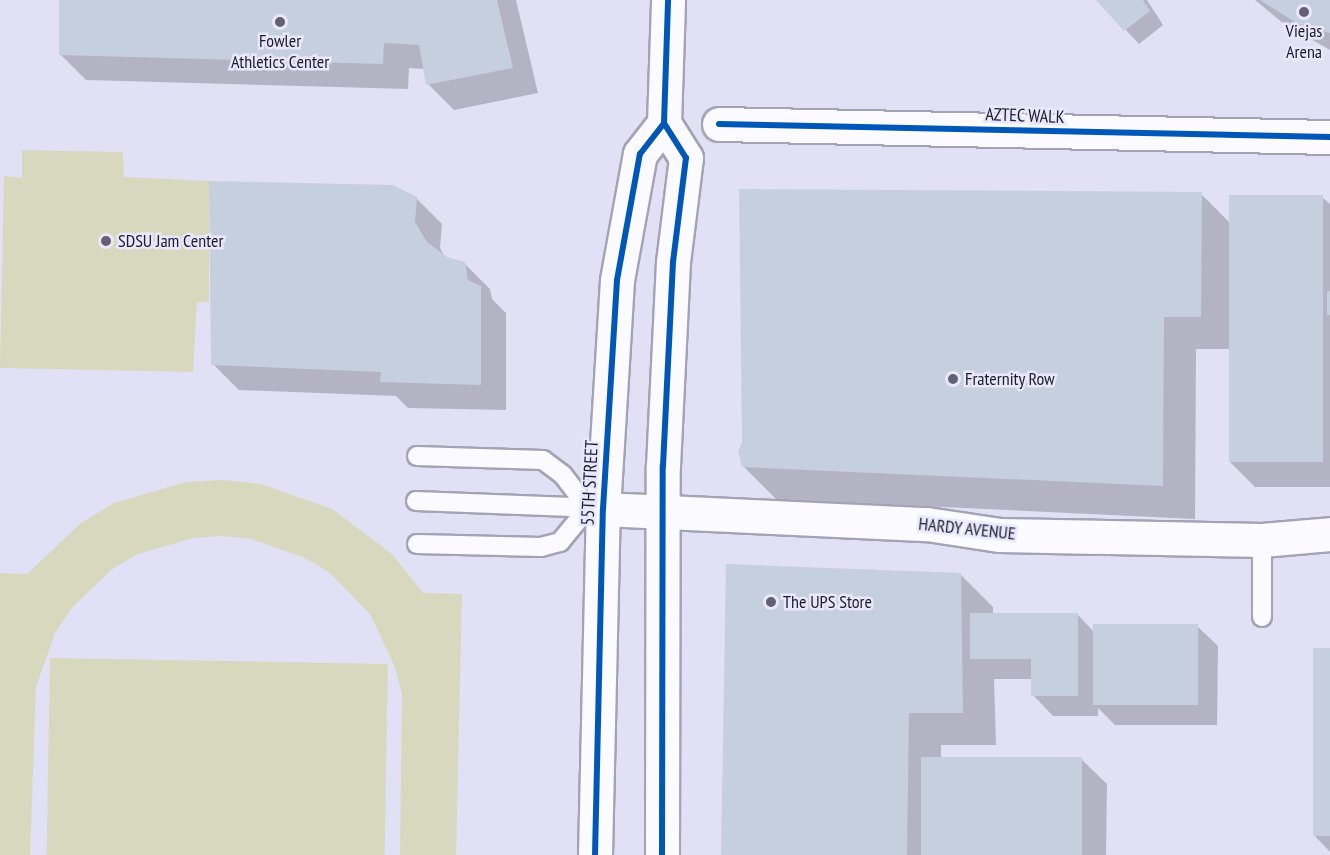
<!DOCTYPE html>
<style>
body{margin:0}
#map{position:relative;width:1330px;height:855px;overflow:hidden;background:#e2e0f5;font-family:"PT Sans Narrow",sans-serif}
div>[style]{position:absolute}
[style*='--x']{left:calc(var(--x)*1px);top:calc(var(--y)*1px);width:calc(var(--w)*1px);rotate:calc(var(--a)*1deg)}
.green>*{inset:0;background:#d8d8bf;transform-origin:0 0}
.shadow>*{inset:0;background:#0003}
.building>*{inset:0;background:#c5cfdd;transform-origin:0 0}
.roads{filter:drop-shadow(2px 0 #a4a2b4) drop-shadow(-2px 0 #a4a2b4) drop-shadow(0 2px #a4a2b4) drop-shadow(0 -2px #a4a2b4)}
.service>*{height:18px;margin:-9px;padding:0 9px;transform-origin:9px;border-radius:9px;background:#fbfafe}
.minor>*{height:33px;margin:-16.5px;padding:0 16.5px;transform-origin:16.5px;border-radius:16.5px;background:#fbfafe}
.tertiary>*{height:33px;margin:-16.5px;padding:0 16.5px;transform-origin:16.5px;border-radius:16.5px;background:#fbfafe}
.cycleway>*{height:6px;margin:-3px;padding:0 3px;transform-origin:3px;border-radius:3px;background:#0057b8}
.dots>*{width:16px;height:16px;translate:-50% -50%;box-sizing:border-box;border:3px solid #e9e7fb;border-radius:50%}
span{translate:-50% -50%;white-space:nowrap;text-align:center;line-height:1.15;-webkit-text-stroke:5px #e9e7fb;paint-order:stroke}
.poi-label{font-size:18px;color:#1d1b2c}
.left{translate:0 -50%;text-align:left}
.street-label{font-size:18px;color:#1d1b2c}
</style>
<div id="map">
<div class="green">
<div style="clip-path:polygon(22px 150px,123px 152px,124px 177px,209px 181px,209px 302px,197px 302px,193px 372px,0 368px,4px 176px,22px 178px)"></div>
<div style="clip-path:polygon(223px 480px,261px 484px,332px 509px,392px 554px,423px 593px,462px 594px,456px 855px,400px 855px,402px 695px,395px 667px,370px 614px,330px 573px,305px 558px,251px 539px,222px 536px,193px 538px,138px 554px,112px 569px,71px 609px,55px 633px,36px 687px,30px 855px,0 855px,0 573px,27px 574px,81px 523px,114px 503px,186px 482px)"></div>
<div style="left:50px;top:658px;width:338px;height:197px;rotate:1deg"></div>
</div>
<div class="shadow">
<div style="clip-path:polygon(61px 0,516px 0,538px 93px,454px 110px,428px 84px,425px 69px,409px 68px,408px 89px,86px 80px,60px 54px)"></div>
<div style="clip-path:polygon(1098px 0,1147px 0,1163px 25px,1139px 44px)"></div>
<div style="clip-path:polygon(1255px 0,1330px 0,1330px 50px,1284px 24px)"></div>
<div style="clip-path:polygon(1201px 194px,1230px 223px,1322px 197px,1330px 204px,1330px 487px,1255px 487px,1229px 461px,1230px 349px,1196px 349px,1195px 519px,776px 499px,743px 466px)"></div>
<div style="clip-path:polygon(416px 198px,442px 224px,440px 248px,445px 258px,464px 263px,490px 289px,492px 299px,506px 313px,506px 410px,408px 408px,396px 396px,239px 390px,213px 364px)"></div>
<div style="clip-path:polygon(960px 574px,993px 607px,993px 615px,1078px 615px,1094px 632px,1197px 626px,1218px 646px,1217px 725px,1115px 725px,1098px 708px,1098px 716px,1053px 716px,1033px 695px,1033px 679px,994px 679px,996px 745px,941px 745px,941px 759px,1081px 759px,1107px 784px,1106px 855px,723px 855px)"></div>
<div style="clip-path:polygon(1330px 649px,1330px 852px,1314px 835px)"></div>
</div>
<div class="building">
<div style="clip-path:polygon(59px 0,497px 0,513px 68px,426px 85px,419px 45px,384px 43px,383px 64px,59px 55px)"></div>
<div style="clip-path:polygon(1096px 0,1143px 0,1150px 11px,1124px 31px)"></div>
<div style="clip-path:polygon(1260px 0,1330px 0,1330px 33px,1298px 24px)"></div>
<div style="clip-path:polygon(209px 181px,393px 185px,417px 197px,415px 222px,427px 242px,447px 257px,465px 262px,468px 280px,481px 286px,481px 385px,380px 382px,381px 372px,211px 365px)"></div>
<div style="clip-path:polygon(739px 189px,1202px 192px,1201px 317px,1164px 317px,1163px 486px,742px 467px,738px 451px,742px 442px)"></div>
<div style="left:1229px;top:195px;width:94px;height:267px"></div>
<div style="left:1327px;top:291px;width:3px;height:24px"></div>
<div style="clip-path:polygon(726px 564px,961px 573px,963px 713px,909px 713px,907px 855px,721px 855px)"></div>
<div style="clip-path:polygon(970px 613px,1078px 613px,1078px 696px,1031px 696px,1031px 659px,970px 659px)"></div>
<div style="left:1093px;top:624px;width:105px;height:81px"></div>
<div style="left:1313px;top:648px;width:17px;height:188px"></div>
<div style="left:921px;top:757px;width:161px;height:98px"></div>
</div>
<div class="roads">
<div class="service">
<div style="--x:417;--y:456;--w:126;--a:1.8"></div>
<div style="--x:543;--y:460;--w:25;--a:37"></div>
<div style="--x:563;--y:475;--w:41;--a:52.9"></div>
<div style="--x:416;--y:501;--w:181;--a:2.2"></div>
<div style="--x:1262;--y:540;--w:77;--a:90"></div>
<div style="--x:417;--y:544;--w:124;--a:1.4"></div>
<div style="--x:541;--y:547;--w:20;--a:-15"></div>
<div style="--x:560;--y:542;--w:44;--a:-50.5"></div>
</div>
<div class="minor">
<div style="--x:719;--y:124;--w:611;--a:1.22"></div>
<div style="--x:603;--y:509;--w:324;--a:2.7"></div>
<div style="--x:927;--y:524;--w:74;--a:8.6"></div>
<div style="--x:1000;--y:535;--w:262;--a:1.1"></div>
<div style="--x:1262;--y:540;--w:68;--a:-5"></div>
</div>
<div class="tertiary">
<div style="--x:595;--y:855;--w:346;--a:-88.7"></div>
<div style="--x:603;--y:509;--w:229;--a:-86.5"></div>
<div style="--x:617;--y:280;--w:128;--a:-79.7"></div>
<div style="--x:640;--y:154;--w:39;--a:-52"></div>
<div style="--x:662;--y:855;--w:389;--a:-89.9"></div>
<div style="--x:663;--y:466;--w:204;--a:-87.2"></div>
<div style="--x:673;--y:262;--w:105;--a:-82.9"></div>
<div style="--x:686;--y:158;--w:41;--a:-122.2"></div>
<div style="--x:664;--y:123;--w:123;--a:-88.1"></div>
</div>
</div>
<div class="cycleway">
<div style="--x:719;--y:124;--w:611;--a:1.22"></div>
<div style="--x:595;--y:855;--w:346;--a:-88.7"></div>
<div style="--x:603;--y:509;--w:229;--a:-86.5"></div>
<div style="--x:617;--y:280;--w:128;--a:-79.7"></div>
<div style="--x:640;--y:154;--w:39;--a:-52"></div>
<div style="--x:662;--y:855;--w:389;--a:-89.9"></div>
<div style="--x:663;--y:466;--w:204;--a:-87.2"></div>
<div style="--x:673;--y:262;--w:105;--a:-82.9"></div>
<div style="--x:686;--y:158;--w:41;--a:-122.2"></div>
<div style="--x:664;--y:123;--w:123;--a:-88.1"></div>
</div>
<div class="dots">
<div style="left:1304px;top:12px;background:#626072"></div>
<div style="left:280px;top:22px;background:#626072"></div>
<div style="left:106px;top:241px;background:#626072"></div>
<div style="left:953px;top:379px;background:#626072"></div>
<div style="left:771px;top:602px;background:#626072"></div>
</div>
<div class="poi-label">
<span style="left:1304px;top:42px">Viejas<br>Arena</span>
<span style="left:280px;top:52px">Fowler<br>Athletics Center</span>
<span class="left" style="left:118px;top:241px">SDSU Jam Center</span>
<span class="left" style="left:965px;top:379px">Fraternity Row</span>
<span class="left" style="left:783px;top:602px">The UPS Store</span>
</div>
<div class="street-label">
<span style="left:1025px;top:116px;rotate:2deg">AZTEC WALK</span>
<span style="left:590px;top:483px;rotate:-87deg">55TH STREET</span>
<span style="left:967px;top:529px;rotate:6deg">HARDY AVENUE</span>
</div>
</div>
